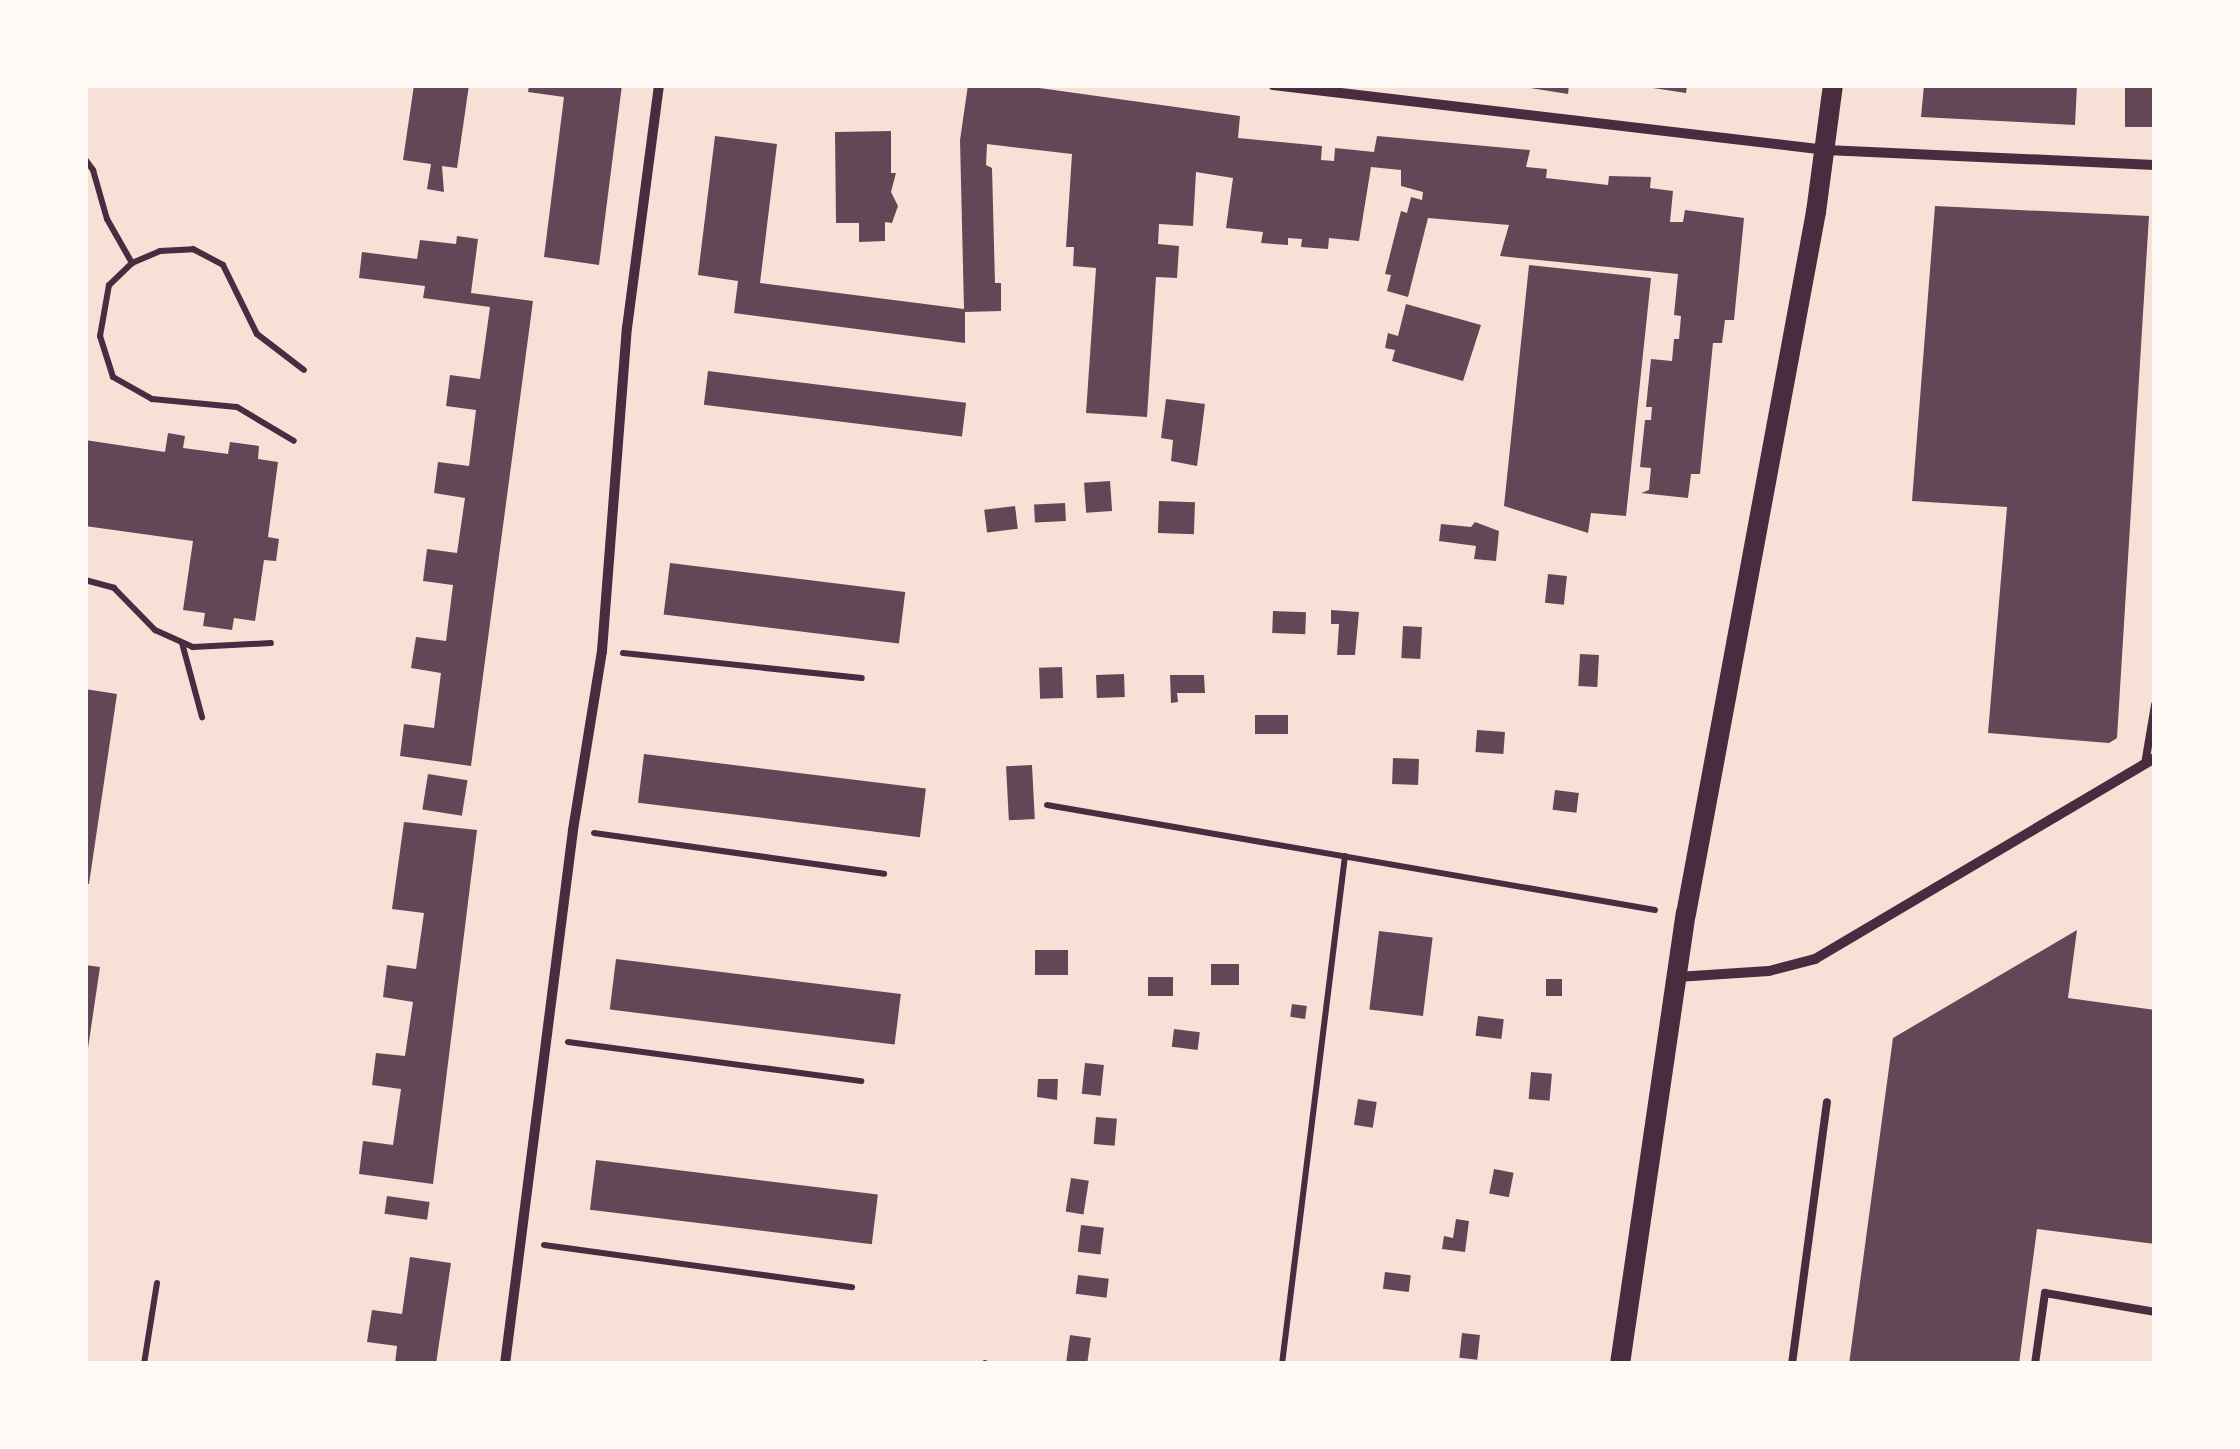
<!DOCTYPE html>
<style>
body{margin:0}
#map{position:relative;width:2240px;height:1449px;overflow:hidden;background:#f7e1d7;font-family:Overpass,sans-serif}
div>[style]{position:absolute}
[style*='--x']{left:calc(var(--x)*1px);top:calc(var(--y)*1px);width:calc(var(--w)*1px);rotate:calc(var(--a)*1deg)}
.building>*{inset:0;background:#644757;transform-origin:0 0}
.path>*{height:6px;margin:-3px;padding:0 3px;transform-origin:3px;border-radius:3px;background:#4a2c40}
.service>*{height:8px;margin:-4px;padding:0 4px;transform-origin:4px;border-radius:4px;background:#4a2c40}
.minor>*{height:10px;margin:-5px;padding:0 5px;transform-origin:5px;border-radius:5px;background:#4a2c40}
.secondary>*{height:20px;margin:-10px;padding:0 10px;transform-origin:10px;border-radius:10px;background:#4a2c40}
span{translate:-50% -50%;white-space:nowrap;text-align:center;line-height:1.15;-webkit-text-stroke:9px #fffaf5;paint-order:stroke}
.frame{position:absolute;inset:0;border:88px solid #fffaf5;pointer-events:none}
</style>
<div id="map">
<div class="building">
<div style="clip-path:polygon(414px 85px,469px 85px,457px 168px,442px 166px,444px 192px,427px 189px,431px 164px,403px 160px)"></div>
<div style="clip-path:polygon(529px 85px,622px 85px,599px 265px,544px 257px,564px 97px,528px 92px)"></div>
<div style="clip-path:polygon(968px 85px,1018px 85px,1240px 116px,1238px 138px,1322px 146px,1321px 160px,1334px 161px,1335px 148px,1374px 152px,1377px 136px,1530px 150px,1526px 167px,1547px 169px,1546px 178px,1608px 185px,1609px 176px,1651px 177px,1650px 188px,1673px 191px,1670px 222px,1683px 222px,1685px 210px,1744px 218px,1734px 320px,1725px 320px,1722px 343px,1713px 343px,1700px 474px,1691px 474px,1688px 498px,1641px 493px,1649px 490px,1651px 468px,1640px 467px,1645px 420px,1651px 420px,1652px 407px,1646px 407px,1651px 359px,1672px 361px,1674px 339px,1679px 339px,1681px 316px,1674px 315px,1678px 274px,1500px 256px,1509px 225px,1428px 218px,1408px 297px,1387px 291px,1391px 275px,1385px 274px,1401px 211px,1407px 213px,1411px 197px,1422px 200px,1423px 192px,1401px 186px,1401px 170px,1371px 167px,1359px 241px,1329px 238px,1328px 249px,1301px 247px,1302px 239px,1288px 238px,1288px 245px,1261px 243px,1263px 232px,1226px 228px,1233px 178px,1196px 172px,1193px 226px,1159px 224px,1158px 244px,1179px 246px,1177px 278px,1156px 277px,1147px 417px,1086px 413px,1096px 268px,1073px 266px,1074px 247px,1066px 247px,1072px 154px,987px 144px,986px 165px,992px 168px,995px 283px,1001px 283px,1001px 311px,965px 312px,965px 343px,734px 313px,738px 281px,698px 275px,715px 136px,777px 144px,760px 283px,964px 309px,960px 140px)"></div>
<div style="clip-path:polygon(1511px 85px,1569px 85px,1568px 94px)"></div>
<div style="clip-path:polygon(1633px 85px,1687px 85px,1686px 93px)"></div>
<div style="clip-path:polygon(1924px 85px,2077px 85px,2075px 125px,1921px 117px)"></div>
<div style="left:2125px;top:85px;width:30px;height:42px"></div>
<div style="clip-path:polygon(891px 131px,891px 173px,896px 173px,891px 192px,898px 206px,892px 223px,885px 222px,885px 241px,859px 242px,859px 223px,836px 223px,835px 132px)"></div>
<div style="clip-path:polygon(1935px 206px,2149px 216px,2117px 738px,2109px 743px,1988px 733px,2007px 507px,1912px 501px)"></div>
<div style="clip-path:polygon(457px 236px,478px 239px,471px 293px,533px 301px,471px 766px,400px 756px,404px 724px,434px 728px,441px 673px,411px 668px,416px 637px,446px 641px,453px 585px,423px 581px,427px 549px,457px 553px,465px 498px,434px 493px,438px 462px,469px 466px,476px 410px,446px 406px,450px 375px,480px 379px,490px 307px,423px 298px,425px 286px,359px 278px,362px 252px,417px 259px,420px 240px,456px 244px)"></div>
<div style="clip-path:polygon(1529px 265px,1651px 278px,1626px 516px,1591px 513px,1588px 533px,1504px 506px)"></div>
<div style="clip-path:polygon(1406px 304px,1481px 325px,1463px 381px,1392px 361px,1395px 350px,1385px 348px,1388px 333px,1398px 336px)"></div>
<div style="left:708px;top:371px;width:260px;height:34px;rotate:7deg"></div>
<div style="clip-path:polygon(1166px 399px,1205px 404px,1197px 466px,1171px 461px,1173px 440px,1161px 438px)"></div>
<div style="clip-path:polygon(168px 433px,185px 436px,183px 448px,228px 454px,230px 442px,259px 446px,258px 459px,278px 462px,268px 537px,279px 539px,276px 561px,264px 560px,255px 621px,234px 618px,232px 630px,203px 626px,205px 613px,183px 610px,193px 541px,85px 526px,85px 440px,165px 452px)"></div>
<div style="left:1110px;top:481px;width:30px;height:26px;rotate:86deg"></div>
<div style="left:1159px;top:501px;width:36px;height:32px;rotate:2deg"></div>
<div style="left:1065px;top:503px;width:18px;height:31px;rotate:87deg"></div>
<div style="left:1015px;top:506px;width:23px;height:31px;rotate:83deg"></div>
<div style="clip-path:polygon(1475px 522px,1499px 531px,1496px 561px,1474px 559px,1476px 546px,1439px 541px,1441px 524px,1471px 527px)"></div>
<div style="left:670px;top:563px;width:237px;height:52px;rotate:7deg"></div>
<div style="left:1548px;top:574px;width:19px;height:29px;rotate:6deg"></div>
<div style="clip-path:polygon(1331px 610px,1359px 612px,1355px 655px,1337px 655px,1339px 624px,1331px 624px)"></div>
<div style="left:1273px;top:611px;width:33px;height:22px;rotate:2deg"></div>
<div style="left:1403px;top:626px;width:19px;height:32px;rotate:3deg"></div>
<div style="left:1580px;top:654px;width:19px;height:32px;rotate:3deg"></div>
<div style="left:1062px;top:667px;width:31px;height:23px;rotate:88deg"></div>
<div style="left:1124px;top:674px;width:23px;height:28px;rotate:88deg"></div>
<div style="clip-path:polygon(1170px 675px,1204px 675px,1205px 693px,1177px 693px,1178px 702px,1171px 703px)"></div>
<div style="clip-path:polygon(85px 689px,117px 694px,89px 884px,85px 884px)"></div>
<div style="left:1255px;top:715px;width:33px;height:19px"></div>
<div style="left:1477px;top:730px;width:28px;height:22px;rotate:4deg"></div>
<div style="left:644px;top:754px;width:284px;height:49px;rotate:7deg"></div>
<div style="left:1393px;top:758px;width:26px;height:26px;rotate:2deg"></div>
<div style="left:1032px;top:765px;width:54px;height:26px;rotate:87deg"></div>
<div style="left:428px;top:774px;width:40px;height:36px;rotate:9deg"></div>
<div style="left:1555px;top:790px;width:24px;height:20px;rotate:7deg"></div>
<div style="clip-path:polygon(404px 822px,477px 830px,433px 1184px,359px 1174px,363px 1141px,393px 1145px,401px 1089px,372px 1085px,376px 1053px,405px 1056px,413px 1002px,383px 997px,387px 965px,416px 969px,424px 913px,392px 909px)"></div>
<div style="clip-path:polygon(2077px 930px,2068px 998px,2155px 1010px,2155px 1244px,2037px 1229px,2019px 1364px,1849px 1364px,1893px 1038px)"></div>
<div style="left:1379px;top:931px;width:54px;height:79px;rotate:7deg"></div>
<div style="left:1035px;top:950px;width:33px;height:25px"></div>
<div style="left:616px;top:959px;width:287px;height:51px;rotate:7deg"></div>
<div style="left:1239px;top:964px;width:21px;height:28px;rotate:90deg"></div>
<div style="clip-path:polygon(85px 965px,100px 967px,87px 1055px,85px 1055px)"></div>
<div style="left:1148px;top:977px;width:25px;height:19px"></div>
<div style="left:1546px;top:979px;width:16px;height:17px"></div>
<div style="left:1292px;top:1004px;width:15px;height:13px;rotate:8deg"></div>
<div style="left:1478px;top:1016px;width:26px;height:20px;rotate:7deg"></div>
<div style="left:1174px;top:1029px;width:26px;height:18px;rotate:7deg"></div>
<div style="left:1085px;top:1063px;width:19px;height:31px;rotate:6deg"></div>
<div style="left:1531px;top:1072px;width:21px;height:27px;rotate:5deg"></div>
<div style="clip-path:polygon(1038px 1079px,1058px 1079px,1057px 1100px,1037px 1097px)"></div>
<div style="left:1358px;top:1099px;width:19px;height:26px;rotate:9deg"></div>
<div style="left:1096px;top:1117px;width:21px;height:27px;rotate:5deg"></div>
<div style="left:596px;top:1160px;width:284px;height:50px;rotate:7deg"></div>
<div style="left:1494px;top:1169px;width:20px;height:25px;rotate:11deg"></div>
<div style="left:1071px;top:1178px;width:18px;height:34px;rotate:9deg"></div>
<div style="left:387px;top:1196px;width:43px;height:18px;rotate:8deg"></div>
<div style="clip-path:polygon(1456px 1219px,1469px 1221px,1465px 1252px,1442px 1249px,1444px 1236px,1453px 1238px)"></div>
<div style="left:1081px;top:1225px;width:23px;height:27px;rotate:7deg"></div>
<div style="clip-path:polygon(410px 1257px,451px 1263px,436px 1364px,395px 1364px,397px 1346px,367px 1342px,372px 1310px,402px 1314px)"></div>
<div style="left:1385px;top:1272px;width:26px;height:17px;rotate:7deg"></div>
<div style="left:1078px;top:1275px;width:31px;height:19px;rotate:7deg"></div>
<div style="left:1462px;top:1333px;width:18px;height:25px;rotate:6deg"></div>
<div style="left:1070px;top:1335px;width:21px;height:28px;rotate:8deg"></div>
</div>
<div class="path">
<div style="--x:85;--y:159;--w:14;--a:54"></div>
<div style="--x:93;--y:170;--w:51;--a:74.1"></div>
<div style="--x:107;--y:219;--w:51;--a:60.4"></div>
<div style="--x:132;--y:263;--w:30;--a:-23"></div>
<div style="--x:160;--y:251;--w:33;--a:-3"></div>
<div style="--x:193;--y:249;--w:34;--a:28"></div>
<div style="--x:223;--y:265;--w:77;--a:63.8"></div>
<div style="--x:257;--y:334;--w:59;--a:37.5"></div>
<div style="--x:132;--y:263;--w:32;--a:136"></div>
<div style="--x:109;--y:285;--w:52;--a:100"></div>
<div style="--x:100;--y:336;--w:43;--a:72.4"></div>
<div style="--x:113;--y:377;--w:45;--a:29.4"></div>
<div style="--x:152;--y:399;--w:85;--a:5.4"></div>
<div style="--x:237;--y:407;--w:66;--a:30.8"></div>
<div style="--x:85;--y:580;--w:30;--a:15"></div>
<div style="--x:114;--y:588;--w:59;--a:45.7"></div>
<div style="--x:155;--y:630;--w:42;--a:24.1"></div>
<div style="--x:193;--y:647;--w:78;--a:-2.9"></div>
<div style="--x:182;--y:643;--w:77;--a:74.9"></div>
<div style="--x:623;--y:653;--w:240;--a:6"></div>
<div style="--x:1047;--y:805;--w:617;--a:9.8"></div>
<div style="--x:594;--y:833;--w:293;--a:8"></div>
<div style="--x:568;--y:1042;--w:296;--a:7.6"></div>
<div style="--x:544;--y:1245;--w:311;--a:7.8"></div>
<div style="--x:144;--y:1364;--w:82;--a:-80.9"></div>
<div style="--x:985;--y:1364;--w:1;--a:-90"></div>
<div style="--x:1282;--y:1364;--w:512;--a:-82.93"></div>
</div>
<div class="service">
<div style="--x:2145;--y:764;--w:60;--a:-80.4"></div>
<div style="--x:1792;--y:1364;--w:264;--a:-82.4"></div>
<div style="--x:2035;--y:1364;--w:72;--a:-82"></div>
<div style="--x:2045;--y:1293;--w:112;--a:9.8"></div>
</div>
<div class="minor">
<div style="--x:1273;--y:85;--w:557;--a:6.7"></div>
<div style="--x:1826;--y:150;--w:329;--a:2.6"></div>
<div style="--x:1677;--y:977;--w:92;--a:-3.7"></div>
<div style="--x:1769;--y:971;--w:48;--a:-14.6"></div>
<div style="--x:1815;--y:959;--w:395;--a:-30.6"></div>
<div style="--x:505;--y:1364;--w:538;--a:-82.74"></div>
<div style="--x:573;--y:830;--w:181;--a:-80.8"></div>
<div style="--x:602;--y:651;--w:324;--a:-85.6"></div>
<div style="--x:627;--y:328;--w:245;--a:-82.5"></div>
</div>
<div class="secondary">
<div style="--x:1620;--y:1364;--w:455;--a:-81.7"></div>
<div style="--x:1686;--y:914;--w:714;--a:-79.51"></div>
<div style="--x:1816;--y:212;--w:128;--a:-82.4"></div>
</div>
<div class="frame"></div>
</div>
